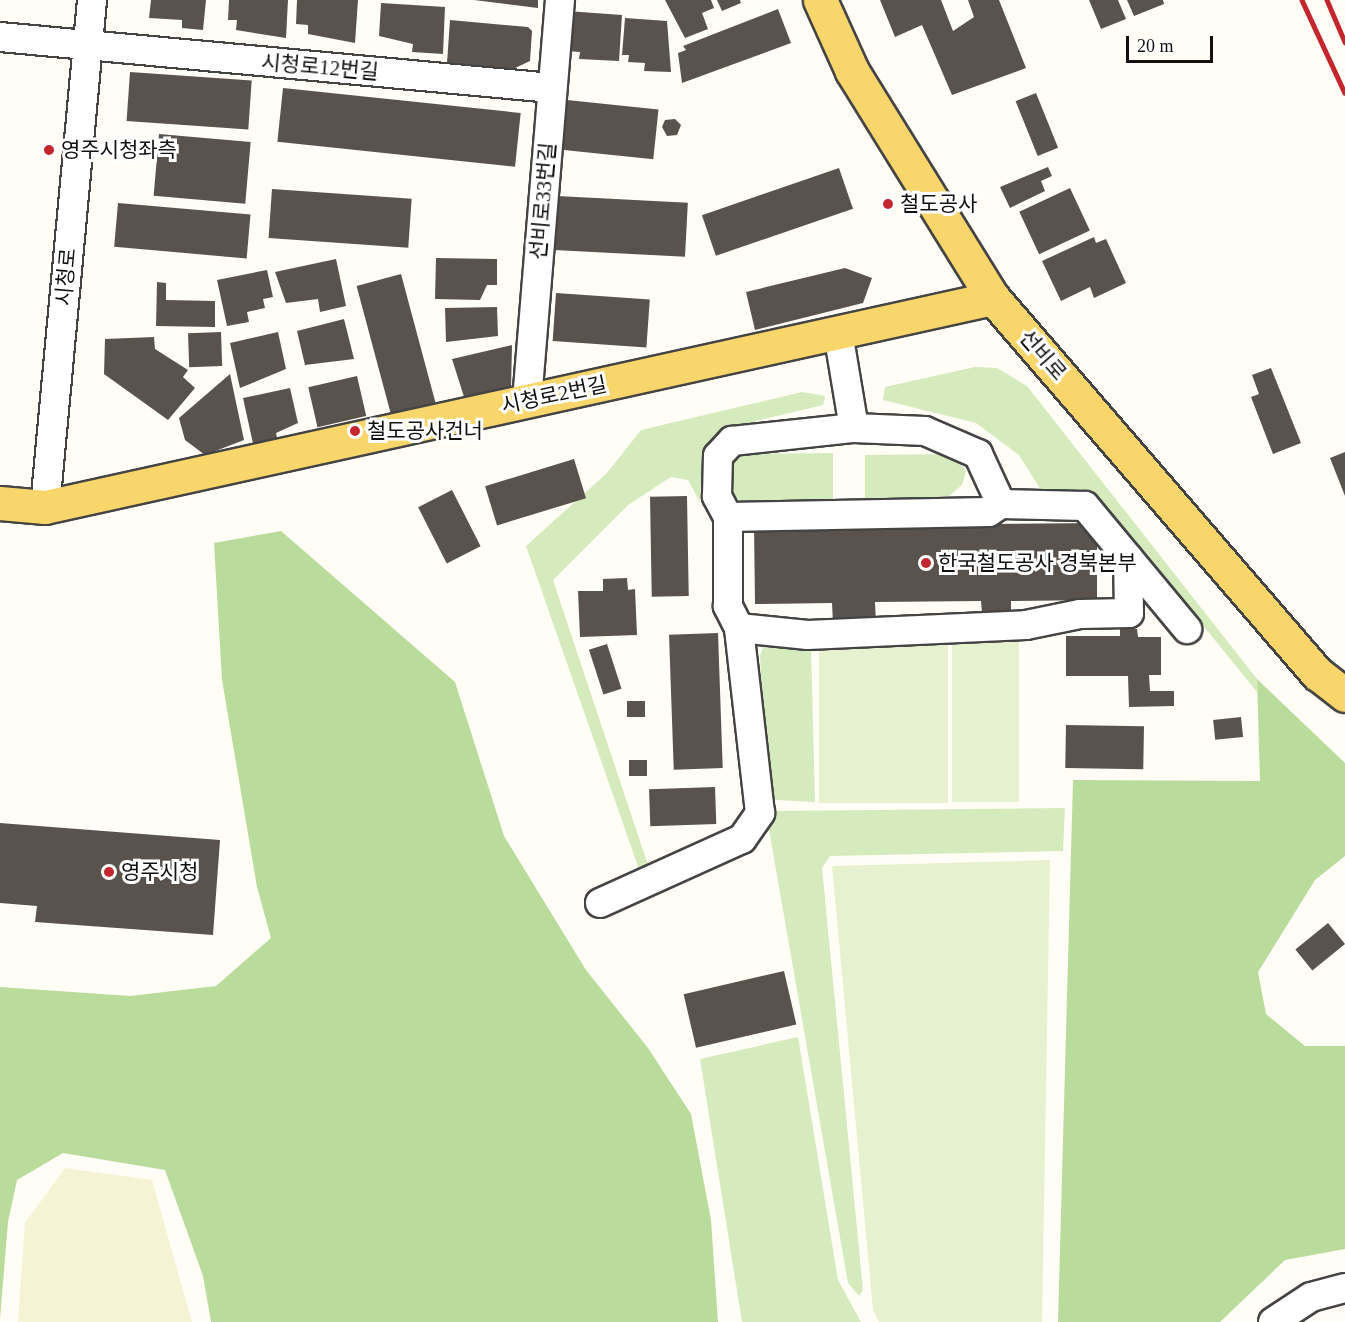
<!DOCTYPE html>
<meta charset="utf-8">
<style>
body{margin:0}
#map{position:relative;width:1345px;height:1322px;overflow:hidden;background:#fffdf5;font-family:"Times New Roman","Noto Sans KR",serif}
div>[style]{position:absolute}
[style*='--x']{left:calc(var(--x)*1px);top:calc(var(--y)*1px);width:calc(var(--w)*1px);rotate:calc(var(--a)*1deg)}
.farmland>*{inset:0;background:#f6f3d4}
.green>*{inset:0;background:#d5ebbd}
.forest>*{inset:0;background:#b9dc9c}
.pitch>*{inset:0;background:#e6f2cf;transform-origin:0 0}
.building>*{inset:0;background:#5a524d;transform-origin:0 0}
.roads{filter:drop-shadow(2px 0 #444) drop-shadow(-2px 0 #444) drop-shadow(0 2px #444) drop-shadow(0 -2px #444)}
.minor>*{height:28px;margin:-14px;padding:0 14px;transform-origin:14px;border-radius:14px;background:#fff}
.major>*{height:33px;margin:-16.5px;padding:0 16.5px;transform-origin:16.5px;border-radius:16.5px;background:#f9d66b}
.rail>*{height:4.5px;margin:-2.25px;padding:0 2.25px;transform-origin:2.25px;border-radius:2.25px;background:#c4262e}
.dots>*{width:16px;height:16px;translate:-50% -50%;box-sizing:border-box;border:3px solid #fff;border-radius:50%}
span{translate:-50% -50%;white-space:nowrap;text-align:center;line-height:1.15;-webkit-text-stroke:6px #fff;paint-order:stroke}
.street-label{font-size:21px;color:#111}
.poi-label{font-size:21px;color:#111}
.left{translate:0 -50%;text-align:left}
.scale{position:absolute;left:1126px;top:36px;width:87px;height:27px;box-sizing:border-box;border:3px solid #111;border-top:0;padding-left:8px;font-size:18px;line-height:21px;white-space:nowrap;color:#111;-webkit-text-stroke:4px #fff;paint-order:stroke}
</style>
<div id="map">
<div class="farmland">
<div style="clip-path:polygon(65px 1168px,152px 1180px,192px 1322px,18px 1322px,25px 1223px)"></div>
</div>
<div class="green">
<div style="clip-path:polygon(975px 367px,997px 368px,1027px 386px,1257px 679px,1257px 692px,1093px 490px,1041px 490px,1019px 455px,976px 423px,883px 400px,885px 387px)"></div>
<div style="clip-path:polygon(802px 392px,825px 396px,823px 405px,731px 427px,703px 448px,700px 502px,688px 480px,671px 477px,628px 505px,553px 580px,650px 871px,641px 875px,526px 546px,607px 473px,641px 430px)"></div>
<div style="clip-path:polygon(833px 453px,833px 502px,743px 503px,731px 492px,730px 466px,744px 454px)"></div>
<div style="clip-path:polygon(951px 454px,966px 471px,962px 485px,949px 496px,865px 502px,865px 455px)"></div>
<div style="clip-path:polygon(764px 644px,811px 644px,815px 802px,776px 800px,767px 783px,760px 656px)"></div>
<div style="clip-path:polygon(1065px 808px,1063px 851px,830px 856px,822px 868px,863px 1290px,859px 1296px,848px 1283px,768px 824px,777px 811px)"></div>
<div style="clip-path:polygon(798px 1037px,838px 1280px,861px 1322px,742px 1322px,700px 1059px)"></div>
</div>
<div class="forest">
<div style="clip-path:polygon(281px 531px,455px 682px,504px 836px,586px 970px,648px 1048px,691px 1114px,711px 1220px,718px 1322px,211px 1322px,203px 1276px,165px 1170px,63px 1153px,17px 1180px,8px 1222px,0 1319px,0 987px,130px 996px,216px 986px,271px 938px,257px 887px,222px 680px,214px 543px)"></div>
<div style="clip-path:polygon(1257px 679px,1345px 763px,1345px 856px,1315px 880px,1258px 972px,1266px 1014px,1305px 1046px,1345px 1046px,1345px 1249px,1285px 1260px,1220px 1322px,1058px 1322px,1073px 780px,1260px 781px)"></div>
</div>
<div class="pitch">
<div style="left:1019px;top:633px;width:169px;height:67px;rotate:90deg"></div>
<div style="left:948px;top:635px;width:168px;height:129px;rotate:90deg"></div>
<div style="clip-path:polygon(1050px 860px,1042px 1322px,879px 1322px,873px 1310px,832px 866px)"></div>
</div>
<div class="building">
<div style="clip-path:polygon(151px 0,206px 0,203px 30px,182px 28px,182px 20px,149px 18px)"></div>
<div style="clip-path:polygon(229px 0,288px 0,286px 38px,236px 30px,237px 20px,228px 20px)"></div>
<div style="clip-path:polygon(297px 0,358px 0,355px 43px,308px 34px,308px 25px,296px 24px)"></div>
<div style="clip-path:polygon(474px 0,538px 0,538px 8px)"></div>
<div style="clip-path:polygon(665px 0,711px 0,714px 8px,702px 13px,708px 29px,685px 38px)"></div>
<div style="clip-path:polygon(717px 0,740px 0,741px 3px,722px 11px)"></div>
<div style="clip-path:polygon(880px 0,941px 0,953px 31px,974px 17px,968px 0,999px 0,1026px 68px,952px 95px,922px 25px,895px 37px)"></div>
<div style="clip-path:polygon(1089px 0,1118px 0,1126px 19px,1101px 29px)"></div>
<div style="clip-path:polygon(1127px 0,1163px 0,1164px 4px,1134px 16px)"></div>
<div style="clip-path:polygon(381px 3px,445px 7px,443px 54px,412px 52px,413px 44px,379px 36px)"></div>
<div style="clip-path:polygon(778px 9px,791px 43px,682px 83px,678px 53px,686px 50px,683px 46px)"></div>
<div style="clip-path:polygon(567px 11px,622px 15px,619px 61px,579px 59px,580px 52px,565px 51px)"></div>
<div style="clip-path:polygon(625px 18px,667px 21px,671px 72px,644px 71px,645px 63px,628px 62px,629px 55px,622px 55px)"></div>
<div style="clip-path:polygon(450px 20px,528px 27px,532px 31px,530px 61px,513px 69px,447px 63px)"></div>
<div style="left:130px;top:72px;width:122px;height:49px;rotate:4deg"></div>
<div style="left:283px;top:88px;width:239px;height:54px;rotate:6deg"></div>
<div style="left:1036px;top:93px;width:59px;height:22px;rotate:68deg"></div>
<div style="left:567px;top:100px;width:92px;height:50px;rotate:6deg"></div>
<div style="clip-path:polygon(675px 119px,681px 125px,677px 135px,667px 136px,662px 127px,665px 120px)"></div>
<div style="left:159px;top:134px;width:92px;height:62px;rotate:5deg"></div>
<div style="clip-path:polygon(1048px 167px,1052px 176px,1041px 181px,1045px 191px,1010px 208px,1000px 187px)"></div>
<div style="left:839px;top:168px;width:43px;height:145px;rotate:71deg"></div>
<div style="left:1070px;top:188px;width:47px;height:56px;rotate:65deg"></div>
<div style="left:272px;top:189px;width:140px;height:49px;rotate:4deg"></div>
<div style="left:557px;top:196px;width:131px;height:54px;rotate:3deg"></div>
<div style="left:118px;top:203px;width:133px;height:44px;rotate:5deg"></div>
<div style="clip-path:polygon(1094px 237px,1096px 243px,1106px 239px,1126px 283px,1094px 298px,1090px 287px,1061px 301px,1042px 261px)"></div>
<div style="clip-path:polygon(436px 258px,497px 259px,497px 285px,487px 285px,480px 300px,435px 299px)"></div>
<div style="clip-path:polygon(336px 259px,346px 306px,320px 312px,318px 299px,286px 303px,275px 272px)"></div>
<div style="clip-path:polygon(845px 268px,872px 278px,863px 303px,755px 330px,746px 292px)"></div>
<div style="clip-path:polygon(267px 270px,273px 297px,263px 299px,265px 308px,247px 312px,249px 322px,227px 326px,217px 280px)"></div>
<div style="left:401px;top:274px;width:139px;height:46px;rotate:75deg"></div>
<div style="clip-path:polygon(157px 282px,166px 283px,166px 300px,215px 301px,215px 327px,156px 326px)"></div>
<div style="left:556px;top:293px;width:94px;height:48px;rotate:4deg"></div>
<div style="clip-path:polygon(497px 307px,498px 336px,446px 342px,445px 308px)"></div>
<div style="clip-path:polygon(344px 319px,354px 359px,305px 365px,297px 331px)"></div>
<div style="left:221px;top:332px;width:34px;height:33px;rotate:88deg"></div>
<div style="clip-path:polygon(278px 332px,286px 369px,240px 388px,230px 343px)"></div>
<div style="clip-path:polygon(154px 337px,155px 349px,188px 370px,183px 377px,195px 388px,168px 420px,104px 374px,105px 339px)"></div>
<div style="clip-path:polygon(512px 345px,511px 389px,465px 400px,452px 359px)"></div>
<div style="clip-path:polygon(1271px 368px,1301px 443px,1273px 454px,1251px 397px,1259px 394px,1252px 375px)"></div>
<div style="clip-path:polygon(230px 374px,244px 440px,205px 455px,185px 440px,179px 418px)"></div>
<div style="left:357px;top:376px;width:41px;height:50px;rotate:77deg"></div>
<div style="clip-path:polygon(290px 388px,298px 423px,276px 433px,278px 442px,254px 448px,243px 398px)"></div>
<div style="clip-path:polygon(1345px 452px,1345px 496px,1330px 458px)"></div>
<div style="left:574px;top:459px;width:41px;height:93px;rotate:73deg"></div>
<div style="left:452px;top:490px;width:63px;height:38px;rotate:63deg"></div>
<div style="left:687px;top:496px;width:100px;height:37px;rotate:89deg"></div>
<div style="clip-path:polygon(1097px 523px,1097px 600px,1011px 601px,1011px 613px,982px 613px,981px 601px,875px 602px,876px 624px,833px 624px,832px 603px,755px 604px,754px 526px)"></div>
<div style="clip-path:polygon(627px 578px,628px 590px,635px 589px,637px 635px,580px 637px,578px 591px,603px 591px,603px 579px)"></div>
<div style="clip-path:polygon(1120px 629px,1137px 629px,1138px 637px,1161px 637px,1161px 675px,1149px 675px,1150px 691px,1174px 691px,1174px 706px,1129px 707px,1128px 676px,1066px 676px,1066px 636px,1120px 636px)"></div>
<div style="left:718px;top:633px;width:135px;height:49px;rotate:88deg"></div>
<div style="left:607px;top:644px;width:47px;height:19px;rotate:72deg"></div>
<div style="left:627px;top:701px;width:18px;height:16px"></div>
<div style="left:1241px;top:717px;width:20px;height:28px;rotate:84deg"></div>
<div style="left:1066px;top:725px;width:78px;height:43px;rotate:1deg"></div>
<div style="left:629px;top:760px;width:18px;height:16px"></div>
<div style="left:715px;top:787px;width:37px;height:66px;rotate:88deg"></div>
<div style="clip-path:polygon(0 823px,220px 840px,213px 935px,35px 922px,37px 906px,0 903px)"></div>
<div style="left:1328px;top:923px;width:27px;height:42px;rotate:51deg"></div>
<div style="left:784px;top:971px;width:55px;height:103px;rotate:77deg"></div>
</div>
<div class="roads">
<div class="minor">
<div style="--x:0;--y:37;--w:554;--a:5.28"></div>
<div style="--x:527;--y:401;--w:402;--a:-85.3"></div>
<div style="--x:854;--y:428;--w:71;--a:2.4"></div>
<div style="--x:925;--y:431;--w:58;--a:23.5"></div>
<div style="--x:978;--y:454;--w:55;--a:65.3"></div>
<div style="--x:1001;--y:504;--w:84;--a:1.4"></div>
<div style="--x:1085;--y:506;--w:160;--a:50.3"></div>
<div style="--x:45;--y:507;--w:509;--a:-84.7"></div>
<div style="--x:728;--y:517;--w:261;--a:-1.1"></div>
<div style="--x:989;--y:512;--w:14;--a:-34"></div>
<div style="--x:739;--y:628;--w:69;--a:5.8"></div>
<div style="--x:808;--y:635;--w:218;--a:-2.6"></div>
<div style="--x:1026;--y:625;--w:55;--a:-11.5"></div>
<div style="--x:1080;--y:614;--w:49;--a:-1.2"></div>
<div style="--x:1129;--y:613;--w:55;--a:-91"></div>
<div style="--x:600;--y:903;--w:156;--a:-24.3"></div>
<div style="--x:742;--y:839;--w:32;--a:-55"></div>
<div style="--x:760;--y:813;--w:186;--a:-96.5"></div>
<div style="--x:739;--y:628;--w:25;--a:-117"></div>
<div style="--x:728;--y:606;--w:89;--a:-90"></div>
<div style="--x:728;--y:517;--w:24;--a:-118"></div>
<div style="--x:717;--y:496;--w:40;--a:-88.6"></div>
<div style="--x:718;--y:456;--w:21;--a:-47"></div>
<div style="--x:732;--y:441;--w:123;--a:-6.1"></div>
<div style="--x:854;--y:428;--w:97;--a:-99.5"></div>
<div style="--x:1273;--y:1322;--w:45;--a:-33.3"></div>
<div style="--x:1311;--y:1297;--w:35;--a:-15"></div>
</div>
<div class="major">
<div style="--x:820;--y:0;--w:78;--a:65.7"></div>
<div style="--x:852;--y:71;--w:267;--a:58.2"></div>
<div style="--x:993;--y:298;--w:497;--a:49.2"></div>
<div style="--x:1318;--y:674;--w:34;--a:38"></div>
<div style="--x:0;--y:503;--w:45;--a:5.1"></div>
<div style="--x:45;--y:507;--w:971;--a:-12.43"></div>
</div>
</div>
<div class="rail">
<div style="--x:1302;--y:0;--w:102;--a:65.2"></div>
<div style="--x:1327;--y:0;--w:46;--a:66.8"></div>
</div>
<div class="dots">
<div style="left:49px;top:150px;background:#c4262e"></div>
<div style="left:888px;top:204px;background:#c4262e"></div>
<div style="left:355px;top:431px;background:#c4262e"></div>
<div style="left:926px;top:563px;background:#c4262e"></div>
<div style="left:109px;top:872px;background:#c4262e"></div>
</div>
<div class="street-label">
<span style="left:320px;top:67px;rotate:5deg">시청로12번길</span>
<span style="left:543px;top:201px;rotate:-85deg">선비로33번길</span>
<span style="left:66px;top:277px;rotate:-85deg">시청로</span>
<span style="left:1043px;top:355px;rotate:49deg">선비로</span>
<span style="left:554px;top:395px;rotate:-12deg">시청로2번길</span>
</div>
<div class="poi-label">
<span class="left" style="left:61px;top:150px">영주시청좌측</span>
<span class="left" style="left:900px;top:204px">철도공사</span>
<span class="left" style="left:367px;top:431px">철도공사건너</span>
<span class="left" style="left:938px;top:563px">한국철도공사 경북본부</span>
<span class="left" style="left:121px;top:872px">영주시청</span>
</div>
<div class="scale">20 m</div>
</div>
